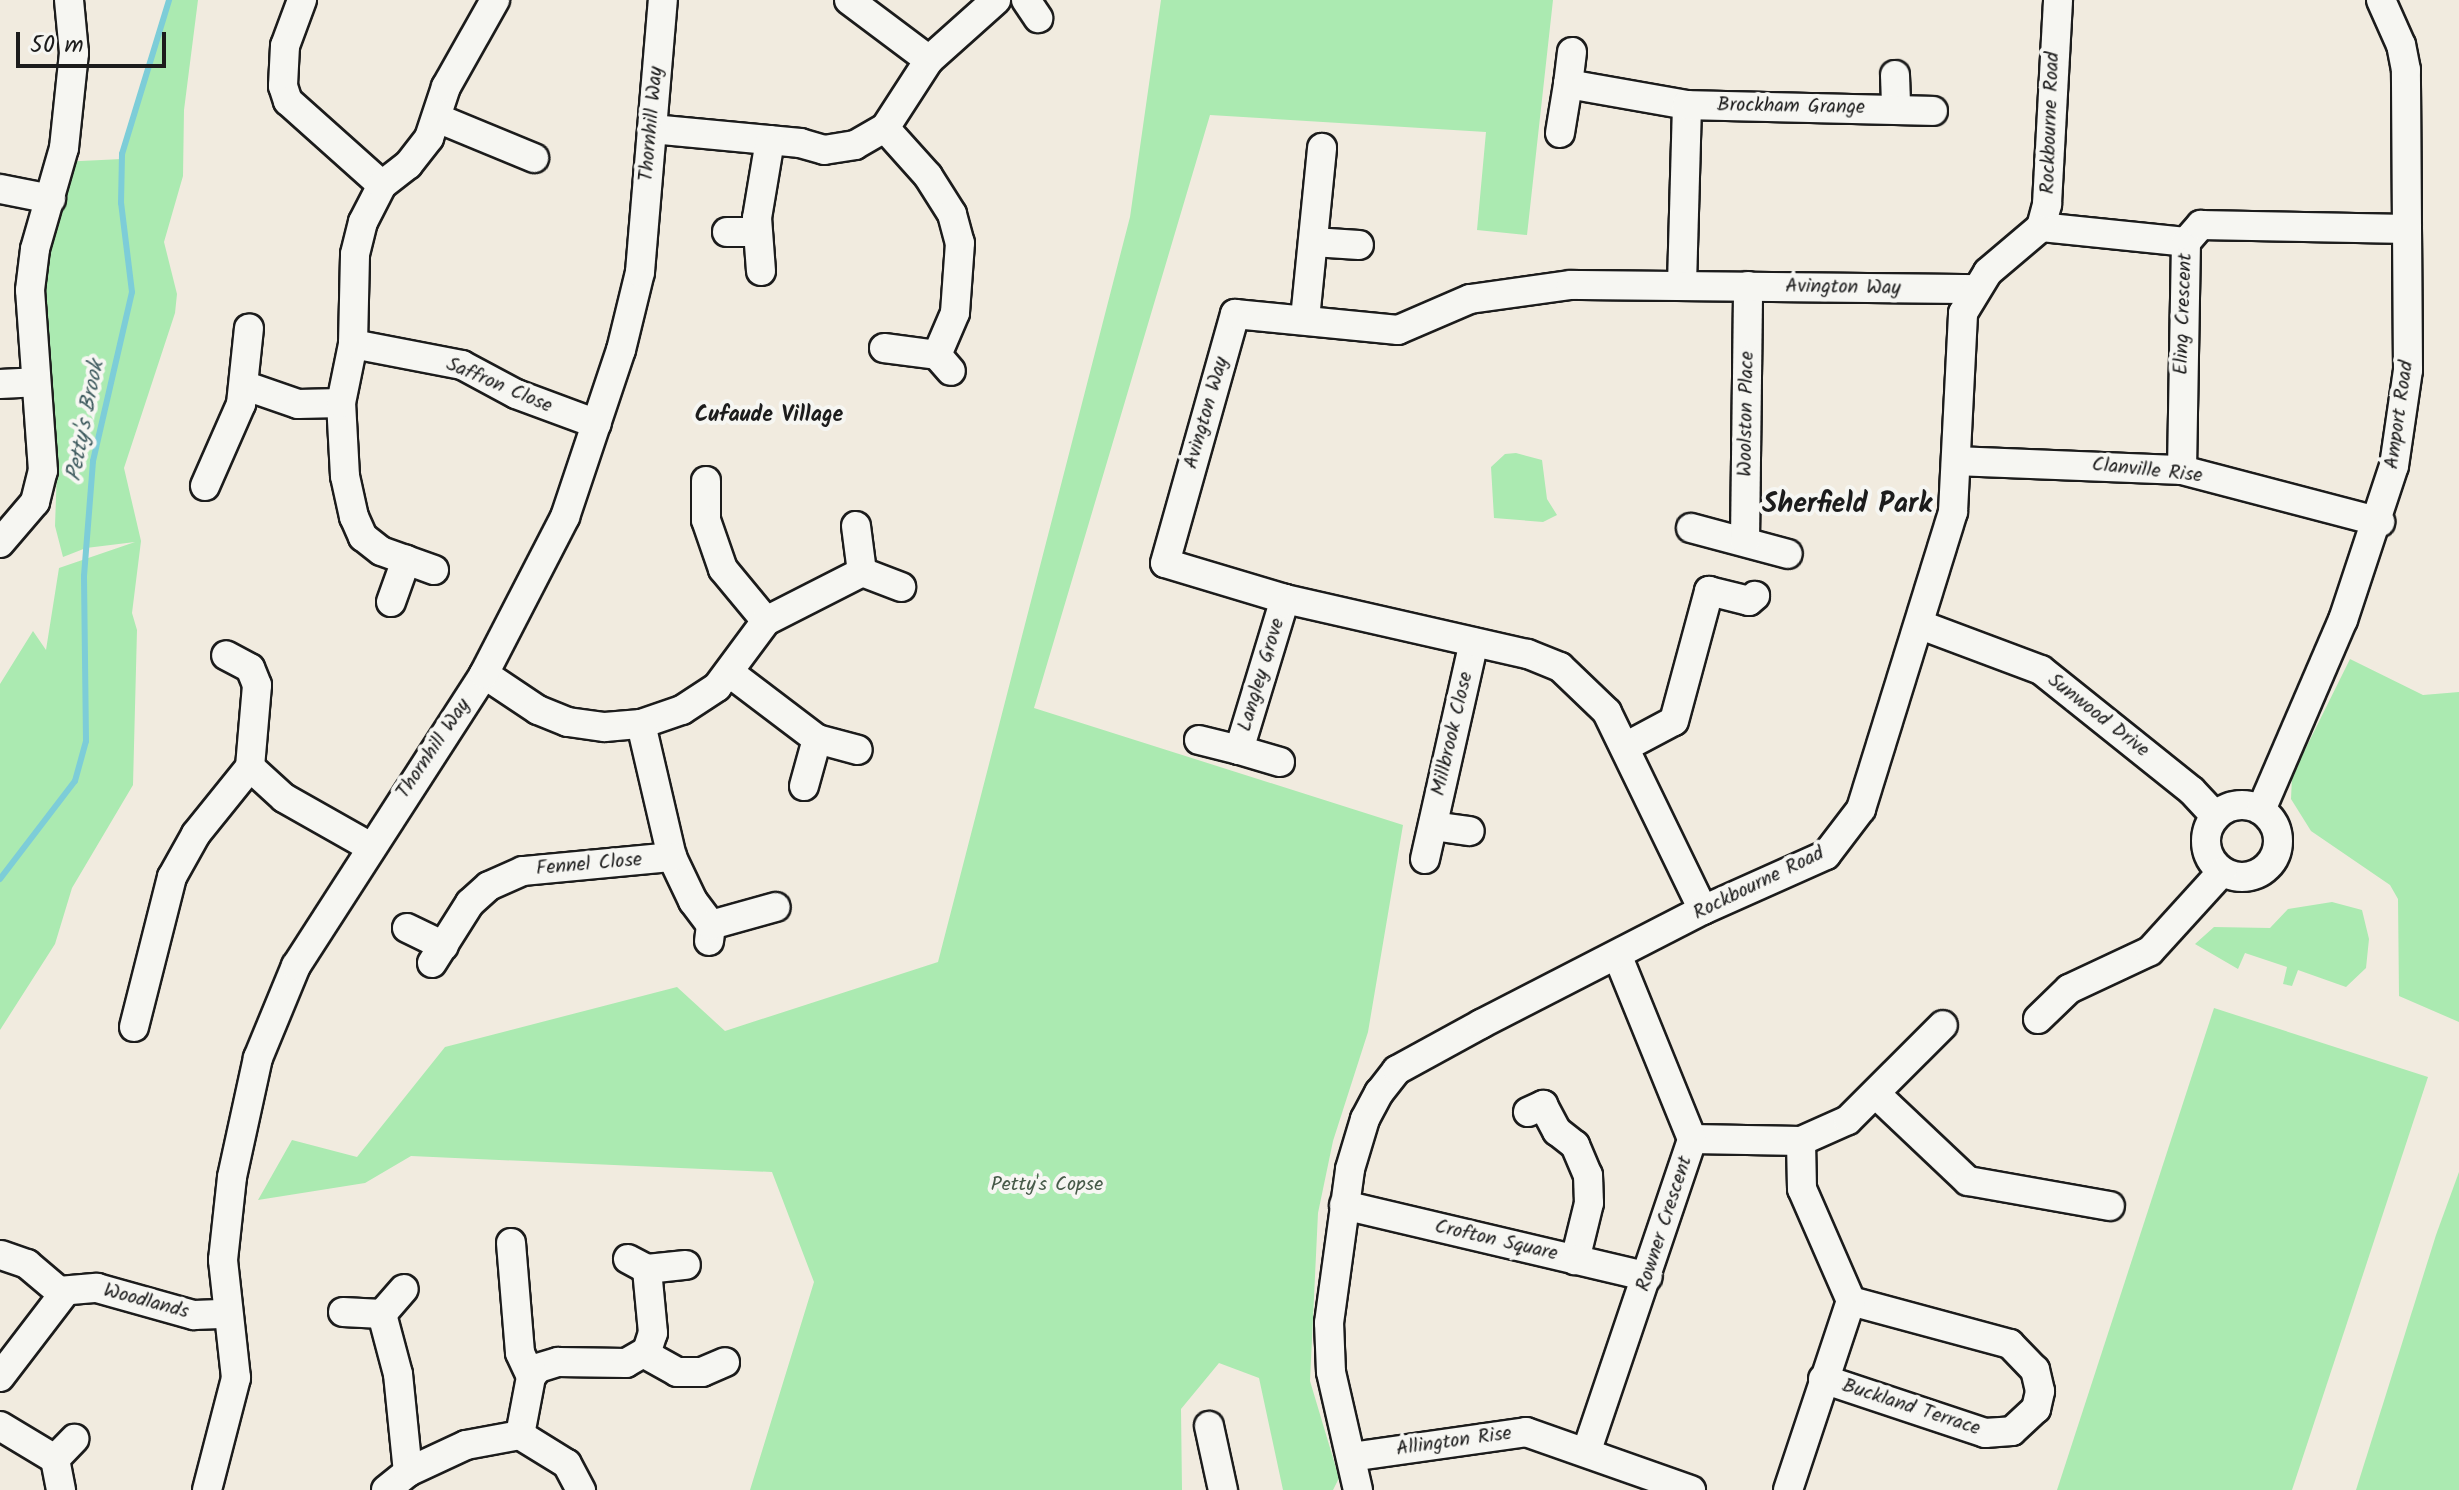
<!DOCTYPE html>
<style>
body{margin:0}
#map{position:relative;width:2459px;height:1490px;overflow:hidden;background:#f1ebdf;font-family:Kalam,sans-serif}
div>[style]{position:absolute}
[style*='--x']{left:calc(var(--x)*1px);top:calc(var(--y)*1px);width:calc(var(--w)*1px);rotate:calc(var(--a)*1deg)}
.green>*{inset:0;background:#abeab1}
.stream>*{height:6px;margin:-3px;padding:0 3px;transform-origin:3px;border-radius:3px;background:#7dcdd8}
.roads{filter:drop-shadow(2px 0 #1c1c1c) drop-shadow(-2px 0 #1c1c1c) drop-shadow(0 2px #1c1c1c) drop-shadow(0 -2px #1c1c1c)}
.minor>*{height:28px;margin:-14px;padding:0 14px;transform-origin:14px;border-radius:14px;background:#f6f6f2}
.minor>.ring{margin:-14px;padding:0;box-sizing:content-box;background:none;border:28px solid #f6f6f2;border-radius:50%}
span{translate:-50% -50%;white-space:nowrap;text-align:center;line-height:1.15;-webkit-text-stroke:8px #f6f6f2;paint-order:stroke}
.street-label{font-size:20px;color:#1c1c1c}
.park-label{font-size:20px;color:#475a49}
.neighbourhood-label{font-size:22px;color:#1c1c1c;font-weight:700}
.water-label{font-size:22px;color:#3e5a5e;font-style:italic}
.district-label{font-size:28px;color:#1c1c1c;font-weight:700}
.scale{position:absolute;left:16px;top:32px;width:150px;height:36px;box-sizing:border-box;border:4px solid #1c1c1c;border-top:0;padding-left:10px;font-size:24px;line-height:28px;white-space:nowrap;color:#1c1c1c;-webkit-text-stroke:6px #f6f6f2;paint-order:stroke}
</style>
<div id="map">
<div class="green">
<div style="clip-path:polygon(168px 0,198px 0,184px 110px,183px 176px,164px 242px,177px 294px,175px 313px,124px 468px,141px 541px,132px 613px,137px 630px,133px 785px,72px 888px,55px 944px,0 1030px,0 684px,33px 631px,46px 650px,59px 568px,135px 542px,86px 548px,63px 557px,55px 526px,57px 469px,52px 402px,43px 383px,39px 284px,60px 162px,122px 159px)"></div>
<div style="clip-path:polygon(1161px 0,1553px 0,1527px 235px,1477px 230px,1486px 132px,1210px 115px,1034px 708px,1403px 825px,1368px 1032px,1333px 1141px,1318px 1213px,1310px 1381px,1339px 1478px,1333px 1490px,1283px 1490px,1259px 1378px,1219px 1363px,1181px 1409px,1182px 1490px,750px 1490px,814px 1282px,772px 1172px,411px 1156px,365px 1183px,258px 1200px,292px 1140px,357px 1157px,445px 1047px,677px 987px,725px 1031px,938px 962px,1130px 217px)"></div>
<div style="clip-path:polygon(1516px 453px,1542px 460px,1547px 499px,1557px 515px,1543px 522px,1494px 518px,1491px 467px,1505px 454px)"></div>
<div style="clip-path:polygon(2350px 659px,2423px 695px,2459px 692px,2459px 1022px,2399px 996px,2398px 899px,2390px 885px,2311px 831px,2291px 799px,2292px 776px)"></div>
<div style="clip-path:polygon(2332px 902px,2362px 910px,2369px 939px,2366px 968px,2346px 987px,2298px 970px,2292px 986px,2283px 984px,2287px 967px,2245px 953px,2238px 969px,2195px 944px,2214px 927px,2270px 928px,2288px 909px)"></div>
<div style="clip-path:polygon(2214px 1008px,2428px 1077px,2292px 1490px,2057px 1490px)"></div>
<div style="clip-path:polygon(2459px 1172px,2459px 1490px,2356px 1490px,2436px 1235px)"></div>
</div>
<div class="stream">
<div style="--x:0;--y:879;--w:123;--a:-52.6"></div>
<div style="--x:75;--y:781;--w:41;--a:-74.6"></div>
<div style="--x:86;--y:741;--w:165;--a:-90.7"></div>
<div style="--x:84;--y:576;--w:115;--a:-85.5"></div>
<div style="--x:93;--y:461;--w:173;--a:-77"></div>
<div style="--x:132;--y:292;--w:90;--a:-97"></div>
<div style="--x:121;--y:203;--w:49;--a:-88.8"></div>
<div style="--x:122;--y:154;--w:161;--a:-73"></div>
</div>
<div class="roads">
<div class="minor">
<div style="--x:302;--y:0;--w:49;--a:110.3"></div>
<div style="--x:285;--y:46;--w:40;--a:92.9"></div>
<div style="--x:283;--y:86;--w:16;--a:72"></div>
<div style="--x:288;--y:101;--w:126;--a:41.8"></div>
<div style="--x:849;--y:0;--w:100;--a:36.9"></div>
<div style="--x:1026;--y:0;--w:22;--a:56"></div>
<div style="--x:1572;--y:52;--w:32;--a:97"></div>
<div style="--x:1568;--y:84;--w:121;--a:10"></div>
<div style="--x:1895;--y:75;--w:34;--a:88"></div>
<div style="--x:437;--y:118;--w:105;--a:22.4"></div>
<div style="--x:885;--y:128;--w:64;--a:48.1"></div>
<div style="--x:928;--y:176;--w:45;--a:57.7"></div>
<div style="--x:952;--y:214;--w:30;--a:75"></div>
<div style="--x:960;--y:243;--w:70;--a:94.1"></div>
<div style="--x:955;--y:313;--w:46;--a:113.2"></div>
<div style="--x:652;--y:129;--w:149;--a:5.4"></div>
<div style="--x:800;--y:143;--w:25;--a:16"></div>
<div style="--x:824;--y:150;--w:31;--a:-9"></div>
<div style="--x:855;--y:145;--w:34;--a:-30"></div>
<div style="--x:885;--y:128;--w:81;--a:-57.1"></div>
<div style="--x:929;--y:60;--w:90;--a:-41.8"></div>
<div style="--x:1560;--y:133;--w:50;--a:-80.7"></div>
<div style="--x:0;--y:189;--w:52;--a:11.1"></div>
<div style="--x:2041;--y:227;--w:146;--a:5.9"></div>
<div style="--x:727;--y:232;--w:30;--a:0"></div>
<div style="--x:1313;--y:242;--w:46;--a:3.7"></div>
<div style="--x:761;--y:271;--w:53;--a:-94.3"></div>
<div style="--x:757;--y:218;--w:79;--a:-80.5"></div>
<div style="--x:1682;--y:284;--w:179;--a:-88.4"></div>
<div style="--x:1687;--y:105;--w:246;--a:1.4"></div>
<div style="--x:1305;--y:319;--w:172;--a:-84.3"></div>
<div style="--x:353;--y:344;--w:111;--a:10.9"></div>
<div style="--x:462;--y:365;--w:61;--a:28.2"></div>
<div style="--x:516;--y:394;--w:86;--a:20.3"></div>
<div style="--x:884;--y:348;--w:53;--a:7.5"></div>
<div style="--x:937;--y:355;--w:21;--a:49"></div>
<div style="--x:0;--y:384;--w:35;--a:-3"></div>
<div style="--x:246;--y:386;--w:55;--a:19.1"></div>
<div style="--x:298;--y:404;--w:43;--a:-1.3"></div>
<div style="--x:1956;--y:461;--w:226;--a:2.3"></div>
<div style="--x:2182;--y:470;--w:205;--a:14.7"></div>
<div style="--x:2182;--y:470;--w:228;--a:-89"></div>
<div style="--x:2186;--y:242;--w:23;--a:-49"></div>
<div style="--x:2201;--y:225;--w:206;--a:1.1"></div>
<div style="--x:706;--y:481;--w:39;--a:90"></div>
<div style="--x:706;--y:520;--w:52;--a:70.9"></div>
<div style="--x:723;--y:569;--w:67;--a:50.4"></div>
<div style="--x:205;--y:486;--w:90;--a:-66.3"></div>
<div style="--x:241;--y:404;--w:76;--a:-84"></div>
<div style="--x:856;--y:526;--w:46;--a:82.6"></div>
<div style="--x:862;--y:572;--w:42;--a:21"></div>
<div style="--x:1691;--y:528;--w:100;--a:15"></div>
<div style="--x:1745;--y:541;--w:255;--a:-89.3"></div>
<div style="--x:0;--y:543;--w:54;--a:-49.5"></div>
<div style="--x:35;--y:502;--w:32;--a:-76"></div>
<div style="--x:43;--y:471;--w:181;--a:-94.1"></div>
<div style="--x:30;--y:290;--w:41;--a:-83"></div>
<div style="--x:35;--y:249;--w:105;--a:-74"></div>
<div style="--x:64;--y:148;--w:96;--a:-84"></div>
<div style="--x:74;--y:53;--w:53;--a:-95.4"></div>
<div style="--x:434;--y:570;--w:56;--a:-160.3"></div>
<div style="--x:381;--y:551;--w:23;--a:-142"></div>
<div style="--x:363;--y:537;--w:22;--a:-114"></div>
<div style="--x:354;--y:517;--w:42;--a:-102.4"></div>
<div style="--x:345;--y:476;--w:73;--a:-93.1"></div>
<div style="--x:341;--y:403;--w:60;--a:-78.5"></div>
<div style="--x:353;--y:344;--w:90;--a:-88.7"></div>
<div style="--x:355;--y:254;--w:33;--a:-76"></div>
<div style="--x:363;--y:222;--w:42;--a:-62.8"></div>
<div style="--x:382;--y:185;--w:33;--a:-38"></div>
<div style="--x:408;--y:165;--w:34;--a:-52"></div>
<div style="--x:429;--y:138;--w:54;--a:-71.6"></div>
<div style="--x:446;--y:87;--w:100;--a:-60.6"></div>
<div style="--x:391;--y:602;--w:45;--a:-70.3"></div>
<div style="--x:1921;--y:625;--w:128;--a:20.6"></div>
<div style="--x:2041;--y:670;--w:193;--a:38.7"></div>
<div style="--x:2192;--y:791;--w:34;--a:47"></div>
<div style="--x:730;--y:673;--w:109;--a:37.2"></div>
<div style="--x:817;--y:739;--w:42;--a:15"></div>
<div style="--x:484;--y:674;--w:65;--a:33.7"></div>
<div style="--x:538;--y:710;--w:32;--a:22"></div>
<div style="--x:568;--y:722;--w:37;--a:8"></div>
<div style="--x:605;--y:727;--w:36;--a:-5"></div>
<div style="--x:641;--y:724;--w:43;--a:-18.9"></div>
<div style="--x:682;--y:710;--w:42;--a:-33.3"></div>
<div style="--x:717;--y:687;--w:82;--a:-53.4"></div>
<div style="--x:766;--y:621;--w:108;--a:-27"></div>
<div style="--x:641;--y:724;--w:137;--a:76.9"></div>
<div style="--x:672;--y:857;--w:49;--a:64.5"></div>
<div style="--x:693;--y:901;--w:30;--a:53"></div>
<div style="--x:711;--y:925;--w:16;--a:97"></div>
<div style="--x:1199;--y:740;--w:41;--a:14"></div>
<div style="--x:1625;--y:747;--w:55;--a:-28"></div>
<div style="--x:1674;--y:721;--w:135;--a:-74.9"></div>
<div style="--x:1709;--y:591;--w:41;--a:14"></div>
<div style="--x:1749;--y:601;--w:8;--a:-40"></div>
<div style="--x:1280;--y:762;--w:43;--a:-163.7"></div>
<div style="--x:1239;--y:750;--w:158;--a:-73.1"></div>
<div style="--x:250;--y:767;--w:46;--a:42.4"></div>
<div style="--x:284;--y:798;--w:98;--a:29.5"></div>
<div style="--x:804;--y:786;--w:49;--a:-74.5"></div>
<div class="ring" style="left:2206px;top:805px;width:44px;height:44px"></div>
<div style="--x:2261;--y:810;--w:207;--a:-66.7"></div>
<div style="--x:2343;--y:620;--w:162;--a:-71.7"></div>
<div style="--x:2394;--y:466;--w:97;--a:-81.7"></div>
<div style="--x:2408;--y:370;--w:300;--a:-90.4"></div>
<div style="--x:2406;--y:70;--w:25;--a:-101"></div>
<div style="--x:2401;--y:45;--w:49;--a:-114"></div>
<div style="--x:1433;--y:826;--w:37;--a:8"></div>
<div style="--x:1425;--y:859;--w:222;--a:-77.3"></div>
<div style="--x:1703;--y:910;--w:220;--a:-115.9"></div>
<div style="--x:1607;--y:712;--w:65;--a:-136.2"></div>
<div style="--x:1560;--y:667;--w:35;--a:-158"></div>
<div style="--x:1527;--y:654;--w:248;--a:-167.2"></div>
<div style="--x:1285;--y:599;--w:125;--a:-163.3"></div>
<div style="--x:1165;--y:563;--w:259;--a:-74.3"></div>
<div style="--x:1235;--y:314;--w:164;--a:5.6"></div>
<div style="--x:1398;--y:330;--w:78;--a:-23.3"></div>
<div style="--x:1470;--y:299;--w:102;--a:-7.9"></div>
<div style="--x:1571;--y:285;--w:402;--a:0.6"></div>
<div style="--x:711;--y:925;--w:67;--a:-15.5"></div>
<div style="--x:407;--y:928;--w:41;--a:25.9"></div>
<div style="--x:432;--y:963;--w:71;--a:-57.7"></div>
<div style="--x:470;--y:903;--w:25;--a:-42"></div>
<div style="--x:489;--y:886;--w:37;--a:-24"></div>
<div style="--x:523;--y:871;--w:150;--a:-5.4"></div>
<div style="--x:2038;--y:1019;--w:43;--a:-44.1"></div>
<div style="--x:2069;--y:989;--w:89;--a:-25.1"></div>
<div style="--x:2150;--y:951;--w:107;--a:-47.7"></div>
<div style="--x:134;--y:1027;--w:155;--a:-75.8"></div>
<div style="--x:172;--y:877;--w:49;--a:-60.8"></div>
<div style="--x:196;--y:834;--w:86;--a:-51.1"></div>
<div style="--x:250;--y:767;--w:82;--a:-85.1"></div>
<div style="--x:257;--y:685;--w:18;--a:-112"></div>
<div style="--x:250;--y:668;--w:27;--a:-152"></div>
<div style="--x:1877;--y:1095;--w:125;--a:43.4"></div>
<div style="--x:1968;--y:1181;--w:144;--a:10"></div>
<div style="--x:1528;--y:1112;--w:17;--a:-25"></div>
<div style="--x:1543;--y:1105;--w:30;--a:62"></div>
<div style="--x:1557;--y:1131;--w:23;--a:38"></div>
<div style="--x:1575;--y:1145;--w:33;--a:67"></div>
<div style="--x:1588;--y:1175;--w:28;--a:88"></div>
<div style="--x:1589;--y:1203;--w:59;--a:103.8"></div>
<div style="--x:1692;--y:1139;--w:109;--a:1.1"></div>
<div style="--x:1801;--y:1141;--w:51;--a:-24.1"></div>
<div style="--x:1848;--y:1120;--w:134;--a:-45"></div>
<div style="--x:1344;--y:1205;--w:312;--a:13.3"></div>
<div style="--x:511;--y:1243;--w:110;--a:85.3"></div>
<div style="--x:520;--y:1353;--w:26;--a:65"></div>
<div style="--x:1;--y:1255;--w:28;--a:19"></div>
<div style="--x:27;--y:1264;--w:42;--a:40.2"></div>
<div style="--x:59;--y:1291;--w:38;--a:-5"></div>
<div style="--x:97;--y:1288;--w:101;--a:15.6"></div>
<div style="--x:194;--y:1315;--w:33;--a:-2"></div>
<div style="--x:628;--y:1259;--w:21;--a:28"></div>
<div style="--x:647;--y:1269;--w:39;--a:-6"></div>
<div style="--x:343;--y:1312;--w:39;--a:3"></div>
<div style="--x:382;--y:1314;--w:33;--a:-49"></div>
<div style="--x:382;--y:1314;--w:62;--a:75.1"></div>
<div style="--x:398;--y:1374;--w:99;--a:84.2"></div>
<div style="--x:645;--y:1354;--w:37;--a:29"></div>
<div style="--x:677;--y:1372;--w:25;--a:0"></div>
<div style="--x:702;--y:1372;--w:25;--a:-23"></div>
<div style="--x:0;--y:1377;--w:107;--a:-52.6"></div>
<div style="--x:1823;--y:1379;--w:171;--a:18.4"></div>
<div style="--x:1985;--y:1433;--w:27;--a:-4"></div>
<div style="--x:2012;--y:1431;--w:33;--a:-43"></div>
<div style="--x:2036;--y:1409;--w:18;--a:-77"></div>
<div style="--x:2040;--y:1391;--w:22;--a:-103"></div>
<div style="--x:2035;--y:1370;--w:36;--a:-134"></div>
<div style="--x:2010;--y:1344;--w:165;--a:-164.9"></div>
<div style="--x:0;--y:1426;--w:64;--a:31"></div>
<div style="--x:55;--y:1459;--w:32;--a:79"></div>
<div style="--x:1209;--y:1426;--w:66;--a:77.7"></div>
<div style="--x:520;--y:1435;--w:59;--a:-79.3"></div>
<div style="--x:531;--y:1377;--w:11;--a:-52"></div>
<div style="--x:538;--y:1368;--w:21;--a:-17"></div>
<div style="--x:558;--y:1362;--w:68;--a:0.8"></div>
<div style="--x:626;--y:1363;--w:24;--a:-30"></div>
<div style="--x:647;--y:1351;--w:19;--a:-72"></div>
<div style="--x:653;--y:1333;--w:64;--a:-95.4"></div>
<div style="--x:1587;--y:1450;--w:328;--a:-71.3"></div>
<div style="--x:1692;--y:1139;--w:196;--a:-112.1"></div>
<div style="--x:1351;--y:1457;--w:177;--a:-8.1"></div>
<div style="--x:1526;--y:1432;--w:175;--a:19.4"></div>
<div style="--x:55;--y:1459;--w:28;--a:-46"></div>
<div style="--x:207;--y:1490;--w:116;--a:-75.5"></div>
<div style="--x:236;--y:1378;--w:119;--a:-96.3"></div>
<div style="--x:223;--y:1260;--w:83;--a:-83.8"></div>
<div style="--x:232;--y:1177;--w:122;--a:-77.7"></div>
<div style="--x:258;--y:1058;--w:100;--a:-67.6"></div>
<div style="--x:296;--y:966;--w:347;--a:-57.2"></div>
<div style="--x:484;--y:674;--w:177;--a:-62.7"></div>
<div style="--x:565;--y:517;--w:176;--a:-71.5"></div>
<div style="--x:621;--y:350;--w:80;--a:-76.3"></div>
<div style="--x:640;--y:272;--w:273;--a:-85.2"></div>
<div style="--x:386;--y:1490;--w:28;--a:-39"></div>
<div style="--x:408;--y:1472;--w:64;--a:-25"></div>
<div style="--x:466;--y:1445;--w:55;--a:-10.5"></div>
<div style="--x:520;--y:1435;--w:55;--a:31.7"></div>
<div style="--x:567;--y:1464;--w:30;--a:62"></div>
<div style="--x:1358;--y:1490;--w:121;--a:-102.9"></div>
<div style="--x:1331;--y:1372;--w:49;--a:-92.3"></div>
<div style="--x:1329;--y:1323;--w:155;--a:-82.2"></div>
<div style="--x:1350;--y:1169;--w:52;--a:-73.3"></div>
<div style="--x:1365;--y:1119;--w:30;--a:-62"></div>
<div style="--x:1379;--y:1093;--w:29;--a:-52"></div>
<div style="--x:1397;--y:1070;--w:96;--a:-28.7"></div>
<div style="--x:1481;--y:1024;--w:250;--a:-27.2"></div>
<div style="--x:1703;--y:910;--w:135;--a:-24.1"></div>
<div style="--x:1826;--y:855;--w:58;--a:-52.7"></div>
<div style="--x:1861;--y:809;--w:311;--a:-72.8"></div>
<div style="--x:1953;--y:512;--w:199;--a:-87.1"></div>
<div style="--x:1963;--y:313;--w:48;--a:-58.6"></div>
<div style="--x:1988;--y:272;--w:70;--a:-40.3"></div>
<div style="--x:2041;--y:227;--w:24;--a:-75"></div>
<div style="--x:2047;--y:204;--w:204;--a:-86.9"></div>
<div style="--x:1788;--y:1490;--w:199;--a:-71.6"></div>
<div style="--x:1851;--y:1301;--w:122;--a:-113.6"></div>
<div style="--x:1802;--y:1189;--w:48;--a:-91.2"></div>
</div>
</div>
<div class="street-label">
<span style="left:1791px;top:107px;rotate:1deg">Brockham Grange</span>
<span style="left:2051px;top:123px;rotate:-88deg">Rockbourne Road</span>
<span style="left:652px;top:124px;rotate:-85deg">Thornhill Way</span>
<span style="left:1843px;top:288px;rotate:1deg">Avington Way</span>
<span style="left:2184px;top:314px;rotate:-88deg">Eling Crescent</span>
<span style="left:499px;top:386px;rotate:23deg">Saffron Close</span>
<span style="left:1207px;top:413px;rotate:-74deg">Avington Way</span>
<span style="left:1747px;top:414px;rotate:-89deg">Woolston Place</span>
<span style="left:2400px;top:415px;rotate:-82deg">Amport Road</span>
<span style="left:2147px;top:471px;rotate:6deg">Clanville Rise</span>
<span style="left:1262px;top:675px;rotate:-73deg">Langley Grove</span>
<span style="left:2098px;top:716px;rotate:38deg">Sunwood Drive</span>
<span style="left:1453px;top:734px;rotate:-77deg">Millbrook Close</span>
<span style="left:434px;top:749px;rotate:-56deg">Thornhill Way</span>
<span style="left:589px;top:865px;rotate:-5deg">Fennel Close</span>
<span style="left:1759px;top:884px;rotate:-26deg">Rockbourne Road</span>
<span style="left:1665px;top:1224px;rotate:-72deg">Rowner Crescent</span>
<span style="left:1496px;top:1241px;rotate:13deg">Crofton Square</span>
<span style="left:146px;top:1302px;rotate:15deg">Woodlands</span>
<span style="left:1911px;top:1408px;rotate:18deg">Buckland Terrace</span>
<span style="left:1454px;top:1442px;rotate:-8deg">Allington Rise</span>
</div>
<div class="park-label">
<span style="left:1047px;top:1185px">Petty's Copse</span>
</div>
<div class="neighbourhood-label">
<span style="left:769px;top:416px">Cufaude Village</span>
</div>
<div class="water-label">
<span style="left:86px;top:421px;rotate:-79deg">Petty's Brook</span>
</div>
<div class="district-label">
<span style="left:1847px;top:505px">Sherfield Park</span>
</div>
<div class="scale">50 m</div>
</div>
